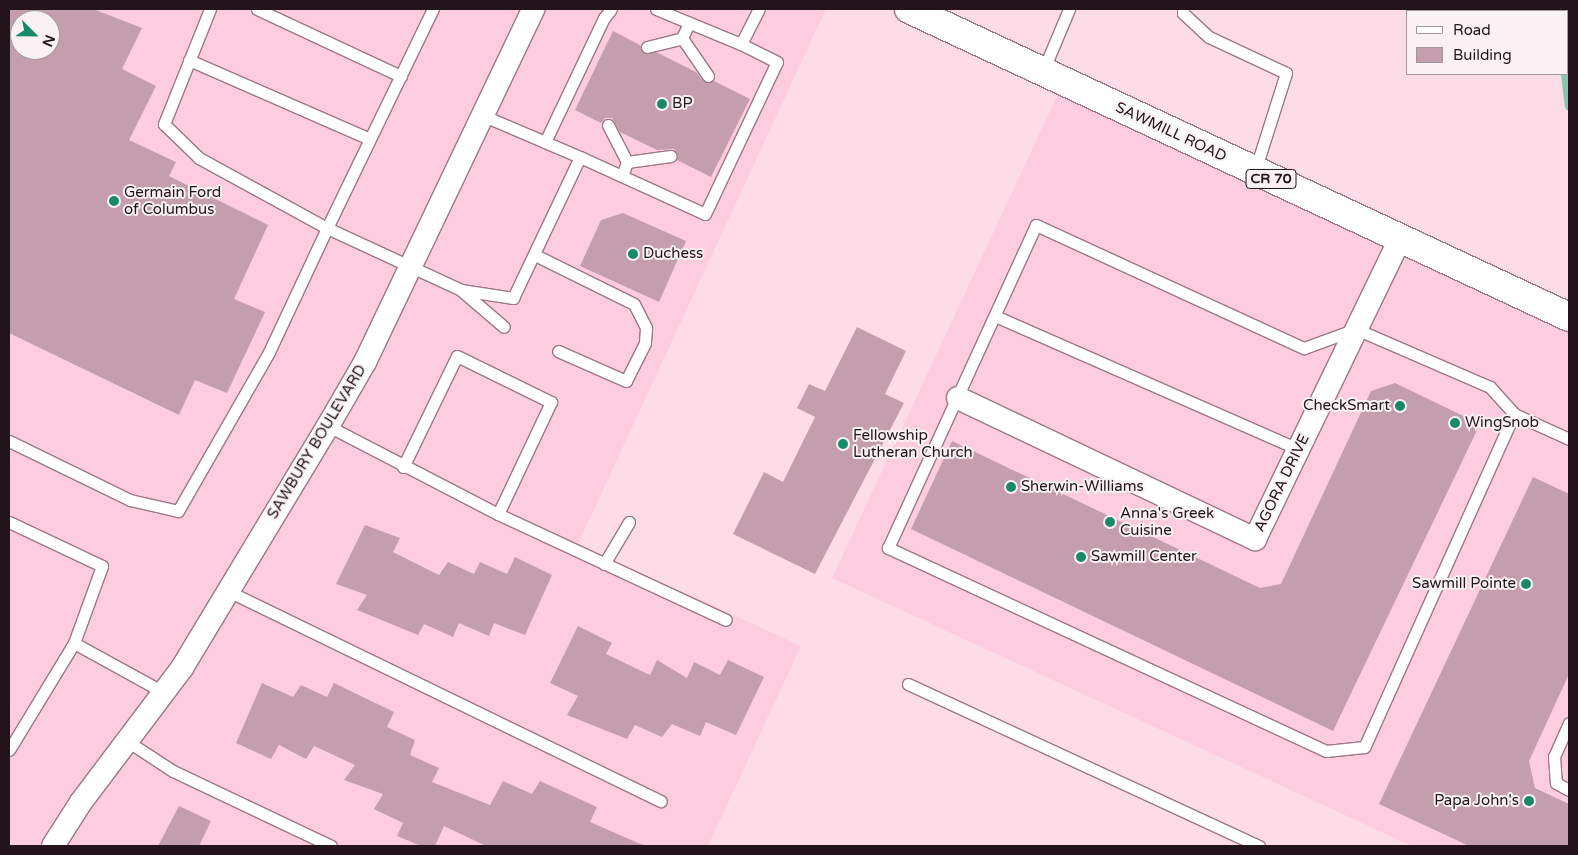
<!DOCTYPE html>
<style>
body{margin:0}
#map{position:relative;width:1578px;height:855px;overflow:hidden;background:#fddce8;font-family:"Varela Round",sans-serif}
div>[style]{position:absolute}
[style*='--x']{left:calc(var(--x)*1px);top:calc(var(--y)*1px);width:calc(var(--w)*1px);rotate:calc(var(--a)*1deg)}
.built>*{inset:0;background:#fdcddf}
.stream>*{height:9px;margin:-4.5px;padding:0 4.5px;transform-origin:4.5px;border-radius:4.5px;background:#87c6ad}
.building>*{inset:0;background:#c59ead}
.roads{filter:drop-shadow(1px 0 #9c7785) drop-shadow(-1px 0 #9c7785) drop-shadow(0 1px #9c7785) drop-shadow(0 -1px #9c7785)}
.lane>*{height:11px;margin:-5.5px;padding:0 5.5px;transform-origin:5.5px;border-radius:5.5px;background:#fff}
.street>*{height:22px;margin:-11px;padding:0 11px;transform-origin:11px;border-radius:11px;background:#fff}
.primary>*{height:28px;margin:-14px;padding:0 14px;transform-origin:14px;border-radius:14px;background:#fff}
.dots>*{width:14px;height:14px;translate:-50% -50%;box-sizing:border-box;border:2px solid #f9f1f4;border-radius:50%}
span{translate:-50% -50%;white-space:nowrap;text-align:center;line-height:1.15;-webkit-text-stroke:4px #f9f1f4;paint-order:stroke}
.shield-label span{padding:1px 4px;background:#f9f1f4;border:1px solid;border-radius:4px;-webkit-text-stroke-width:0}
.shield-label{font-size:14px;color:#22141a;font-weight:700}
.poi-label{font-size:15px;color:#22141a}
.left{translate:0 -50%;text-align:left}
.right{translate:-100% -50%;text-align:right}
.street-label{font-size:15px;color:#22141a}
.frame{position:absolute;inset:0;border:10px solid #22141a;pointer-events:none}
.legend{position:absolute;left:1406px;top:10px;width:162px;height:65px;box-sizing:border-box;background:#f9f1f4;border:1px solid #a3999d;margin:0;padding:6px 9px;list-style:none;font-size:15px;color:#22141a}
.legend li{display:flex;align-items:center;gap:10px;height:25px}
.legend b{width:25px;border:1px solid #a3999d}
.north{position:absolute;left:10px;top:10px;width:50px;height:50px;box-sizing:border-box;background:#f9f1f4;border:1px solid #a3999d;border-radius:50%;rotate:113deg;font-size:14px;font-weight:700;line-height:20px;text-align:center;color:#22141a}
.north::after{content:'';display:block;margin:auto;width:18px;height:22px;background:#188a6a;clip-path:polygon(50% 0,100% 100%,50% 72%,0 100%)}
</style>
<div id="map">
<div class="built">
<div style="clip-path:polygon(evenodd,9px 9px,826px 9px,578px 544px,801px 646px,708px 846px,9px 846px,9px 9px,20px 20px,50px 20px,50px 50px,20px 50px,20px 20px)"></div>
<div style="clip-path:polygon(1064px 81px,1569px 317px,1569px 846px,1412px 846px,832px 578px)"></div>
</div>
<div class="stream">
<div style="--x:1567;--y:39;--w:5;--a:-68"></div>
<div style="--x:1565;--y:74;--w:32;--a:83"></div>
</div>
<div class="building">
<div style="clip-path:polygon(evenodd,9px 9px,93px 9px,142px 28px,122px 69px,156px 86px,129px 140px,176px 162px,169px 176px,268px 225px,234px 299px,265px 312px,227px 393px,195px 380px,179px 415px,9px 333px,9px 9px,20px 20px,50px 20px,50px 50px,20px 50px,20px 20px)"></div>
<div style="clip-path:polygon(613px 31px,640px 45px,645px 54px,656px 52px,696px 72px,704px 82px,714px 81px,750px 99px,711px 177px,677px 160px,678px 155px,674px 149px,657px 150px,620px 132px,612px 118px,605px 118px,601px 123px,575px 110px)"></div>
<div style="clip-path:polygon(623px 213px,686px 241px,659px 302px,580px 266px,601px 220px)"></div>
<div style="clip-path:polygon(857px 327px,906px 351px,885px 394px,904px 403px,815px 574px,733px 534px,764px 472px,783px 482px,815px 417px,797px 408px,809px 384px,825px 391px)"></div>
<div style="clip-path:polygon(1395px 383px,1480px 424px,1333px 731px,911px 529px,952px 441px,1260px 588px,1281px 584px,1371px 391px)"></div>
<div style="clip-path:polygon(1533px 477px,1569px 494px,1569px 674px,1529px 761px,1535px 788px,1569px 804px,1569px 846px,1469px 846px,1379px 804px)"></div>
<div style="clip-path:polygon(365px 525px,400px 538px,393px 552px,439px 575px,448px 562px,474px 574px,480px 562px,507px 574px,515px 557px,552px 575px,525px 635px,494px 623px,489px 636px,459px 623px,453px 637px,424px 624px,418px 635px,357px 610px,367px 595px,336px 584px)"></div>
<div style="clip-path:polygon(578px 626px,612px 643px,606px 654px,650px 675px,657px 660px,687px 678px,694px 662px,720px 675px,728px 660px,764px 677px,736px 735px,706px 722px,700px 736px,672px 724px,662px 737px,635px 725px,627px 739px,567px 715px,578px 696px,550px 683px)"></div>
<div style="clip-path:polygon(262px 683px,293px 697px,301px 685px,327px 697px,334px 683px,394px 712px,387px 727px,415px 740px,410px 755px,439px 768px,432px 782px,490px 805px,503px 781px,532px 794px,540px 781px,597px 807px,590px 822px,645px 846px,486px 846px,444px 826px,435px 846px,421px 846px,397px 836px,403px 823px,374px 809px,383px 794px,344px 780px,355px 765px,314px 746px,306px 759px,279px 745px,271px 759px,236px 743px)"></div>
<div style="clip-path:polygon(179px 806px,211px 821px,199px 846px,158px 846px)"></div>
</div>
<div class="roads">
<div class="lane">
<div style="--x:210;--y:9;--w:124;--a:111.8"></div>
<div style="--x:164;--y:124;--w:49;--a:44.2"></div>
<div style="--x:199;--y:158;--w:146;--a:28.7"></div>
<div style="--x:327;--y:228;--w:243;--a:-64.2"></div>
<div style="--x:257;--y:9;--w:159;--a:25"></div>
<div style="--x:656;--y:9;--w:92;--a:22.4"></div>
<div style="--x:741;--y:44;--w:39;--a:-63"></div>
<div style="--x:1183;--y:9;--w:4;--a:90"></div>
<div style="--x:1183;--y:13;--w:35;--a:43"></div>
<div style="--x:1209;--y:37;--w:85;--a:25.1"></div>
<div style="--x:1286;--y:73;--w:103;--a:107.6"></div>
<div style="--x:689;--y:23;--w:17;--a:115"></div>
<div style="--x:682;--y:38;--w:46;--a:55.6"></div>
<div style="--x:647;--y:47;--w:36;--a:-14"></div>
<div style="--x:189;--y:60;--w:197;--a:23.6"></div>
<div style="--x:1043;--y:71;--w:67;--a:-67.2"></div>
<div style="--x:484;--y:116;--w:66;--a:23.1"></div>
<div style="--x:608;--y:125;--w:42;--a:62.8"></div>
<div style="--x:580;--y:157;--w:38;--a:-157"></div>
<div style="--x:545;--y:142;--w:137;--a:-64.6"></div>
<div style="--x:604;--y:18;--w:11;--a:-52"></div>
<div style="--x:622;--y:176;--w:15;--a:-70"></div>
<div style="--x:627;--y:162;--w:44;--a:-7.8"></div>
<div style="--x:535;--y:255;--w:110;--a:26.3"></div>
<div style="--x:634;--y:304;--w:27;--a:63"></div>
<div style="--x:646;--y:328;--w:15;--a:94"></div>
<div style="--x:645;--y:343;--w:42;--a:116.6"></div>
<div style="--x:626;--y:381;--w:74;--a:-156.2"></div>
<div style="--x:462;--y:291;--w:55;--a:40.6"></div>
<div style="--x:995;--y:316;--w:331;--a:23.7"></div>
<div style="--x:1514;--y:414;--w:365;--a:114.2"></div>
<div style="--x:1364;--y:747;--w:38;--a:174"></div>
<div style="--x:1326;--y:751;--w:483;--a:-155.1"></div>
<div style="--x:888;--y:548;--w:355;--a:-65.4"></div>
<div style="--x:1036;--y:225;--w:295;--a:24.7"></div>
<div style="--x:1304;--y:348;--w:55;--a:-20.1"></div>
<div style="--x:1356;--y:329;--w:146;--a:23.4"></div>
<div style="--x:1490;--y:387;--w:36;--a:48"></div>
<div style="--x:1514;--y:414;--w:60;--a:24.4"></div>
<div style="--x:328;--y:426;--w:191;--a:27.4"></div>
<div style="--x:498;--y:514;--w:251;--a:24.9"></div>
<div style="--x:9;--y:441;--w:135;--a:26"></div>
<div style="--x:130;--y:500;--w:49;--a:12.9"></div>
<div style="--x:178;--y:511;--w:183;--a:-60.2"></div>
<div style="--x:269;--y:352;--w:137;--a:-64.9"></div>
<div style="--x:327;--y:228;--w:148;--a:24.8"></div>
<div style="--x:461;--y:290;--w:53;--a:8.7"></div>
<div style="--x:513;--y:298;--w:156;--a:-64.6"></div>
<div style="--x:580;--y:157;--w:137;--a:24.5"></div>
<div style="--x:705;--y:214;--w:168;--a:-64.7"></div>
<div style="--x:777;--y:62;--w:40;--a:-153.4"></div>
<div style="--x:403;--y:467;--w:123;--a:-64.1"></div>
<div style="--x:457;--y:356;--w:105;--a:26.1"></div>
<div style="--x:551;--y:402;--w:124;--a:115.3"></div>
<div style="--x:9;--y:522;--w:103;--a:25.3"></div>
<div style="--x:102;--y:566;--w:82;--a:110"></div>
<div style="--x:74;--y:643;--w:102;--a:28.8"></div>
<div style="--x:604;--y:564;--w:49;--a:-59.2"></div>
<div style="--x:228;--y:591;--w:481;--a:25.9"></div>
<div style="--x:908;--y:684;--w:387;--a:24.8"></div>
<div style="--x:1569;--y:723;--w:36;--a:114"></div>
<div style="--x:1554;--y:756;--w:27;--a:86"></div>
<div style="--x:1556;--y:783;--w:15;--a:28"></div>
<div style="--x:127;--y:741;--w:55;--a:33.1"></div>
<div style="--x:173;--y:771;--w:175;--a:25.4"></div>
<div style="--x:9;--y:750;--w:125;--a:-58.7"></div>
</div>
<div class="street">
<div style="--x:958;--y:398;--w:329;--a:25.4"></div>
<div style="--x:1255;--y:539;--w:333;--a:-64.2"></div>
<div style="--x:53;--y:846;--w:52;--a:-57.5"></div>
<div style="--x:81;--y:802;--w:168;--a:-53"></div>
<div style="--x:182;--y:668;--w:283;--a:-58.9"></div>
<div style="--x:328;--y:426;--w:74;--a:-60"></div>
<div style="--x:365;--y:362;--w:391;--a:-64.5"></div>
</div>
<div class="primary">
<div style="--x:909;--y:9;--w:728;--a:25.02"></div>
</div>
</div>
<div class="dots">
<div style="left:662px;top:104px;background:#188a6a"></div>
<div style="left:114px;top:201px;background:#188a6a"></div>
<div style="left:633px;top:254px;background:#188a6a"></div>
<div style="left:1400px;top:406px;background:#188a6a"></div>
<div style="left:1455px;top:423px;background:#188a6a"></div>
<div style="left:843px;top:444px;background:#188a6a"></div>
<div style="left:1011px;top:487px;background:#188a6a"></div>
<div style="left:1110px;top:522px;background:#188a6a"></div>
<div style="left:1081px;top:557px;background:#188a6a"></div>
<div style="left:1526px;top:584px;background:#188a6a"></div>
<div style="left:1529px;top:801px;background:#188a6a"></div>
</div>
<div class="shield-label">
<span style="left:1271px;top:179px">CR 70</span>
</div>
<div class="poi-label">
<span class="left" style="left:672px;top:104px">BP</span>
<span class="left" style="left:124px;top:201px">Germain Ford<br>of Columbus</span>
<span class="left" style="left:643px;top:254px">Duchess</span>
<span class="right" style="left:1390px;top:406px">CheckSmart</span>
<span class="left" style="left:1465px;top:423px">WingSnob</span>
<span class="left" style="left:853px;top:444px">Fellowship<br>Lutheran Church</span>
<span class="left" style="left:1021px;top:487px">Sherwin-Williams</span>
<span class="left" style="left:1120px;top:522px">Anna's Greek<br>Cuisine</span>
<span class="left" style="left:1091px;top:557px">Sawmill Center</span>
<span class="right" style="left:1516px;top:584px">Sawmill Pointe</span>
<span class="right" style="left:1519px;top:801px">Papa John's</span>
</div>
<div class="street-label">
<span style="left:1171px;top:132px;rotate:25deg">SAWMILL ROAD</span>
<span style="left:317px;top:442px;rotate:-59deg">SAWBURY BOULEVARD</span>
<span style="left:1282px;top:483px;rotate:-64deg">AGORA DRIVE</span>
</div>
<div class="frame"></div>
<ul class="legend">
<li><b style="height:6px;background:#fff"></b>Road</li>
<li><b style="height:14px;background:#c59ead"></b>Building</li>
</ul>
<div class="north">N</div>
</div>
